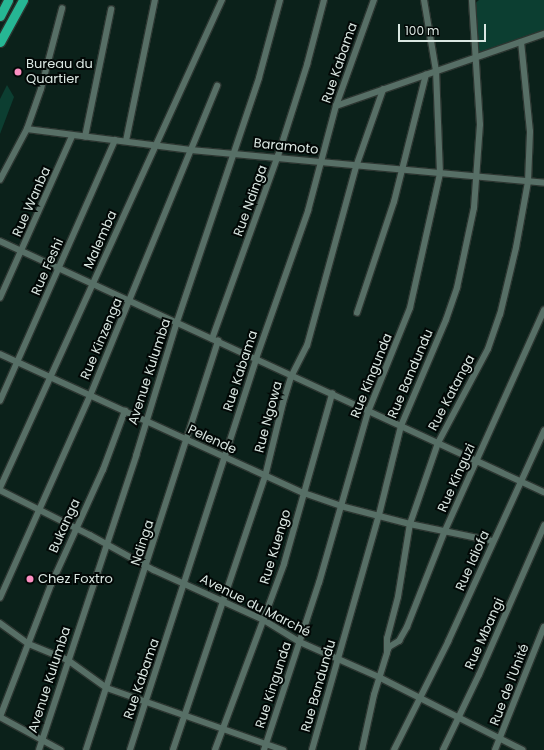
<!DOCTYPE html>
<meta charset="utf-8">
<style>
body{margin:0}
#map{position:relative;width:544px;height:750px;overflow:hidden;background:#0b211a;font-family:Poppins,sans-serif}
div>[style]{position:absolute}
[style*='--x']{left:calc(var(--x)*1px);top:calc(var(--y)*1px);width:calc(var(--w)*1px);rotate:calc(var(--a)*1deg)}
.green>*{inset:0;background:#0c3e31}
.roads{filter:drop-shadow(1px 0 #2c3631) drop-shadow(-1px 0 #2c3631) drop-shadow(0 1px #2c3631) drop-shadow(0 -1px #2c3631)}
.minor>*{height:5.5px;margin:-2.75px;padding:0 2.75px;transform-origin:2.75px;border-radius:2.75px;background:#576f66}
.trunk>*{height:9px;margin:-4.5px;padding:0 4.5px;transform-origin:4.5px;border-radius:4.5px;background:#26b694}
.dots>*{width:11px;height:11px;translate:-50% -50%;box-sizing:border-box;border:2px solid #020806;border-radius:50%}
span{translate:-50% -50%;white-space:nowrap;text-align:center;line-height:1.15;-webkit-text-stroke:4px #020806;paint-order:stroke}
.street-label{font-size:13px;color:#dae7e2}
.poi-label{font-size:13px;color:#dae7e2}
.left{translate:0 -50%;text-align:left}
.scale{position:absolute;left:398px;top:24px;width:88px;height:18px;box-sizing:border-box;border:2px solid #dae7e2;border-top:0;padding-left:5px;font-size:12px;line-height:14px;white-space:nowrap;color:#dae7e2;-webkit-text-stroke:3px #020806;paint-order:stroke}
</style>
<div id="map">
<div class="green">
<div style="clip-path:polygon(479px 0,544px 0,544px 33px,476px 58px,472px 6px)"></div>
<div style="clip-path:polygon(7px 85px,14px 97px,0 134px,0 99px)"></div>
</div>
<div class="roads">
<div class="minor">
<div style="--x:336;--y:106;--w:220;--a:-19.1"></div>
<div style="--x:27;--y:129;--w:165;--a:7.3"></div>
<div style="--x:191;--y:150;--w:355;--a:5.3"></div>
<div style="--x:85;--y:137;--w:130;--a:-78.4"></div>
<div style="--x:126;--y:141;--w:144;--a:-78.4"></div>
<div style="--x:0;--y:180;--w:58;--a:-62.1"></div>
<div style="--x:27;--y:129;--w:42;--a:-70.7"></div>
<div style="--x:41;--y:89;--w:83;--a:-75.3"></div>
<div style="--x:0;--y:241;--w:599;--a:24.77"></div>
<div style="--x:0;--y:298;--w:177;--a:-66"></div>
<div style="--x:357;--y:313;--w:117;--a:-71.6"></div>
<div style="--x:394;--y:202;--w:131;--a:-75.9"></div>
<div style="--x:212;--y:339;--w:195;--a:-70.2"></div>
<div style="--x:278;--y:156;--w:96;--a:-72.3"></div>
<div style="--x:307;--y:65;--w:67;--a:-75.3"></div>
<div style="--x:0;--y:354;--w:334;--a:24.6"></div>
<div style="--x:304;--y:493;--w:39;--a:19"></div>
<div style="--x:341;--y:506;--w:71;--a:14.6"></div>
<div style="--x:410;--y:524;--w:85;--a:11.6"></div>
<div style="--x:0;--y:401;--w:285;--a:-66.2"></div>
<div style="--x:0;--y:488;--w:536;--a:-65.54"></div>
<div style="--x:0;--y:490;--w:101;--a:26.6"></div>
<div style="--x:90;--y:535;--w:73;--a:28.7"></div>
<div style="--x:154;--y:570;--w:121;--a:24.4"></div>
<div style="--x:264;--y:620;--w:42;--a:31.4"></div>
<div style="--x:300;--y:642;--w:86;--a:23.9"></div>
<div style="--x:379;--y:677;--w:161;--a:26.9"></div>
<div style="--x:0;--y:598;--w:221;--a:-66"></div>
<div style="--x:90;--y:396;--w:335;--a:-67.7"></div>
<div style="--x:0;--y:623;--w:36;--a:36"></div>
<div style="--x:29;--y:644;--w:42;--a:22.3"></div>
<div style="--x:68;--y:660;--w:48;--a:35.7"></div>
<div style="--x:107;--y:688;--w:187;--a:19.4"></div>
<div style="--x:388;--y:650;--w:3;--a:-72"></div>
<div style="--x:389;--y:647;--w:12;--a:-31"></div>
<div style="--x:399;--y:641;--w:16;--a:-60"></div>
<div style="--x:407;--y:627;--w:101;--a:-68.5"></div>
<div style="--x:444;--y:533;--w:244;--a:-65.8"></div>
<div style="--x:0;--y:717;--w:142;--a:-68.9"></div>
<div style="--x:51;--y:585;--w:126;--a:-65.7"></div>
<div style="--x:103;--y:470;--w:63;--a:-69.6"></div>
<div style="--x:0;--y:717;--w:69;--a:28.4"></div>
<div style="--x:39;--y:750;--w:310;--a:-71.7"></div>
<div style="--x:136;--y:456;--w:140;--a:-73"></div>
<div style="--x:177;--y:322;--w:257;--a:-71.4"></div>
<div style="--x:259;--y:78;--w:81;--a:-74.9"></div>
<div style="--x:86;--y:750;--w:430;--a:-72.1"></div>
<div style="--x:130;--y:750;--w:411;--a:-72.1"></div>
<div style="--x:256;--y:359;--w:157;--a:-70.6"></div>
<div style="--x:308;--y:211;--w:109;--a:-75.1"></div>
<div style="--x:336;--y:106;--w:113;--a:-70.3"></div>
<div style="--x:173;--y:750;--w:288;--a:-71.4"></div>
<div style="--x:265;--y:477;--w:76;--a:-76.3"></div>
<div style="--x:283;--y:403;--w:27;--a:-73"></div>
<div style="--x:291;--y:377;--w:35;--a:-63"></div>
<div style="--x:307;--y:346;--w:186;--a:-74.7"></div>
<div style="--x:356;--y:167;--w:82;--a:-70.7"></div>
<div style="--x:215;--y:750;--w:198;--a:-69.6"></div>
<div style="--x:284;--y:564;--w:177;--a:-74.2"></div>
<div style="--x:264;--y:750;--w:176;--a:-71.8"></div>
<div style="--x:319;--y:583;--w:178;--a:-74"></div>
<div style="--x:368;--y:412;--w:112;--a:-68"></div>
<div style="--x:410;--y:308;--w:137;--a:-77.4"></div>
<div style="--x:440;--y:174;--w:103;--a:-92.2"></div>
<div style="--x:436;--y:71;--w:72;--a:-99.6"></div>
<div style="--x:312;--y:750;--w:244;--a:-74.1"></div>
<div style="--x:379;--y:515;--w:92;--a:-76.1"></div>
<div style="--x:401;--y:426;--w:115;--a:-67"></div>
<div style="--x:446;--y:320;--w:34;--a:-71"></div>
<div style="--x:457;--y:288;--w:82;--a:-78"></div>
<div style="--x:474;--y:208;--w:83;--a:-85.9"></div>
<div style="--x:480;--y:125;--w:125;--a:-93.7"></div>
<div style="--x:362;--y:750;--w:56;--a:-77.7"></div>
<div style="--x:374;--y:695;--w:44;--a:-72.8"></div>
<div style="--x:387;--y:653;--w:14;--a:-90"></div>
<div style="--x:387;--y:639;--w:43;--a:-75.3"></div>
<div style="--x:398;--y:597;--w:74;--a:-80.7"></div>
<div style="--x:410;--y:524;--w:86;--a:-70.9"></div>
<div style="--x:438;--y:443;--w:106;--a:-62"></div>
<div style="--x:488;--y:349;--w:36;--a:-71"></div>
<div style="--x:500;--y:315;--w:69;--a:-76.6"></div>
<div style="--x:516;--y:248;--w:67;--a:-79.7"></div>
<div style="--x:528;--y:182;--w:50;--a:-87.7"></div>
<div style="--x:530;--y:132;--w:90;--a:-95.7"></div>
<div style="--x:394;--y:750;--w:121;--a:-63.4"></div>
<div style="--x:448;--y:642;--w:232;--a:-65.5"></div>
<div style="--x:443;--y:750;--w:83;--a:-64.4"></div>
<div style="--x:479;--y:675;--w:163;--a:-66.4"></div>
<div style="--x:495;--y:750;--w:132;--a:-68.3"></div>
</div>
<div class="trunk">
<div style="--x:0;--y:16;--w:18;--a:-63"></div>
<div style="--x:0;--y:42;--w:48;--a:-61.3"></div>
</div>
</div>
<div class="dots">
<div style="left:18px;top:72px;background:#fc8fc2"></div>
<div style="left:30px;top:579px;background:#fc8fc2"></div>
</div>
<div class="street-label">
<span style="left:340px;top:63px;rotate:-71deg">Rue Kabama</span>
<span style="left:286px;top:147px;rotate:6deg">Baramoto</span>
<span style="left:251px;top:201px;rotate:-70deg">Rue Ndinga</span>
<span style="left:32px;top:202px;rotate:-66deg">Rue Wanba</span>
<span style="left:101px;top:240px;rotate:-66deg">Malemba</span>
<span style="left:48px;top:267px;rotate:-66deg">Rue Feshi</span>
<span style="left:102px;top:339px;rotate:-67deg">Rue Kinzenga</span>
<span style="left:241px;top:371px;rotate:-72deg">Rue Kabama</span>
<span style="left:150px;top:372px;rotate:-72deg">Avenue Kulumba</span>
<span style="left:411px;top:374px;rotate:-67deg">Rue Bandundu</span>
<span style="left:372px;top:376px;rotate:-68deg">Rue Kingunda</span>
<span style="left:452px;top:393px;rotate:-62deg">Rue Katanga</span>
<span style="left:269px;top:417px;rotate:-75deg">Rue Ngowa</span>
<span style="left:212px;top:440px;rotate:25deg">Pelende</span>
<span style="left:457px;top:478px;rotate:-66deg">Rue Kinguzi</span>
<span style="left:65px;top:526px;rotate:-66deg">Bukanga</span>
<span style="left:143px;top:543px;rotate:-72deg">Ndinga</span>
<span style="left:276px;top:547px;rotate:-73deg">Rue Kuengo</span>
<span style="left:473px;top:561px;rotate:-66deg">Rue Idiofa</span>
<span style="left:255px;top:606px;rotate:27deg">Avenue du Marché</span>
<span style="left:485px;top:634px;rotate:-66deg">Rue Mbangi</span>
<span style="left:142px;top:679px;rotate:-71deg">Rue Kabama</span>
<span style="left:50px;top:680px;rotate:-72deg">Avenue Kulumba</span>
<span style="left:274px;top:685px;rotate:-72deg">Rue Kingunda</span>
<span style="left:510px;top:685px;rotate:-69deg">Rue de l'Unité</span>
<span style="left:319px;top:686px;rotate:-74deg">Rue Bandundu</span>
</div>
<div class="poi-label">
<span class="left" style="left:26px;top:72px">Bureau du<br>Quartier</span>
<span class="left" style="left:38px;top:579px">Chez Foxtro</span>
</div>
<div class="scale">100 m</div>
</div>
